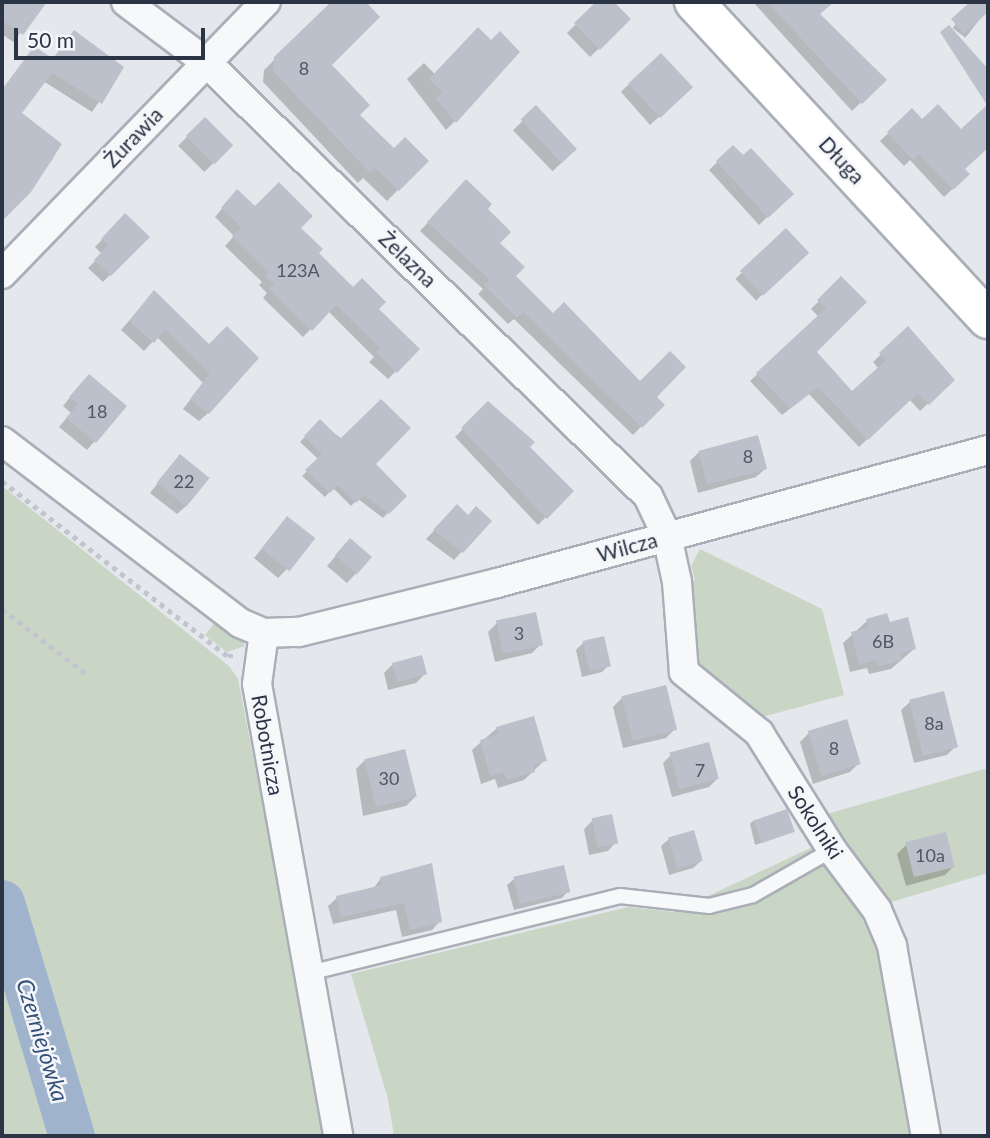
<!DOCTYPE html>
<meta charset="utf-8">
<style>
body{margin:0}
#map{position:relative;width:990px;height:1138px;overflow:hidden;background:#e4e7ec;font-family:Lato,sans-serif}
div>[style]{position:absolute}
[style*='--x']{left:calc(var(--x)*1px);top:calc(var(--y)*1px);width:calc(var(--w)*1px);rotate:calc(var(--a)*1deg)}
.green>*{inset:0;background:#c9d6c5}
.shadow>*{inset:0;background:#0003;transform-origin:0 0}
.river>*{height:46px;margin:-23px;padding:0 23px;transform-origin:23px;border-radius:23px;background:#9fb4cc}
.building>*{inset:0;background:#bbc0ca;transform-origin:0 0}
.path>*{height:4.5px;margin-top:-2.25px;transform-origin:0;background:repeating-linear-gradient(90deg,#c2c5cb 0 5px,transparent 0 10px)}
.roads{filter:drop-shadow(2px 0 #a9aeb7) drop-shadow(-2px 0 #a9aeb7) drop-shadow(0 2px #a9aeb7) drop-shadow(0 -2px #a9aeb7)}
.lane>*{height:14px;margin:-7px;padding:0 7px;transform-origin:7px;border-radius:7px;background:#f7f8fa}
.street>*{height:28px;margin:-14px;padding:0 14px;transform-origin:14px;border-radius:14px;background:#f7f8fa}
.secondary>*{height:38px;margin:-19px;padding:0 19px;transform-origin:19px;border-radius:19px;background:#fff}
span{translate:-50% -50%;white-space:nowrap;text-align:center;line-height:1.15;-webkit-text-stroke:5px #f4f6f9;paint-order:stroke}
.number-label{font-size:18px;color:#4f5766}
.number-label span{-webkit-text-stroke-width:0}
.street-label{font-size:21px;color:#2b3445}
.water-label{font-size:23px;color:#34527a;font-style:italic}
.frame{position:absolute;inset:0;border:4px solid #2b3445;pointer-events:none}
.scale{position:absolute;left:14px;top:28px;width:191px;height:32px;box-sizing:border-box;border:4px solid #2b3445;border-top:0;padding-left:9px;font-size:21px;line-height:24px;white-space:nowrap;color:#2b3445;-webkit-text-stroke:5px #f4f6f9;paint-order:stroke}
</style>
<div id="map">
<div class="green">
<div style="clip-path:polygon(2px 486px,229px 666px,238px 679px,327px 1136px,2px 1136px)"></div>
<div style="clip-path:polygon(700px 549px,822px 609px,844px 695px,755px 719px,694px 666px,687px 582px,695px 580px,691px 566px)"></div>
<div style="clip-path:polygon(217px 620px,240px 638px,245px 646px,227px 652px,205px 635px)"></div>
<div style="clip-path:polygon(988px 768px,988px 873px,888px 903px,827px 814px)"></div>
<div style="clip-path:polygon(817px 845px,888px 961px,915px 1136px,394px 1136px,388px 1099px,351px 974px,628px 907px,674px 912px)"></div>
</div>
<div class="shadow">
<div style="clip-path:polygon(2px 2px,43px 4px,13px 42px,2px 34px)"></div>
<div style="clip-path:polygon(333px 2px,363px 2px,378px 17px,329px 65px,358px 115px,394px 150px,426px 161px,387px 201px,363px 178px,358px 183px,263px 82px,264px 70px)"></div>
<div style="clip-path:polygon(598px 2px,611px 2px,629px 19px,590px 57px,567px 33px)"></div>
<div style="clip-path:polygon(753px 2px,819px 2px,824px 8px,818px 15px,884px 80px,852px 111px)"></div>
<div style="left:973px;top:2px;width:16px;height:33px;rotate:38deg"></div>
<div style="clip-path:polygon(74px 33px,122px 68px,92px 112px,43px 81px,19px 114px,53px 159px,2px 219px,2px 90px,34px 48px,51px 61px)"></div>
<div style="clip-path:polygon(424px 63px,468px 108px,446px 130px,407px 79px)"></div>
<div style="clip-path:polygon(629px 84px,682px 96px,650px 125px,621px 92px)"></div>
<div style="clip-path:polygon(988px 106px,988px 146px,963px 169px,968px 174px,944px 197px,910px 160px,904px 166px,880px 141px,912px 111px,922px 121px,961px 132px)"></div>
<div style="left:536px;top:108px;width:57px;height:32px;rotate:46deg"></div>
<div style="left:205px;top:119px;width:37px;height:38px;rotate:45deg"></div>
<div style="clip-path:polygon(733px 147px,791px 194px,759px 225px,709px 170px)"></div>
<div style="clip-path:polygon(466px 182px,485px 209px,514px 276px,553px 316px,662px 405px,633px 435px,514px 319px,508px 324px,478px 294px,483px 289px,420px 231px)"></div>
<div style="clip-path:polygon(230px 199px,299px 228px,317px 253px,418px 349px,388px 379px,369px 362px,374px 357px,328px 311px,303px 337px,263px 298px,267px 293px,259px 285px,262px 282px,225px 246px,234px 236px,215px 217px)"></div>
<div style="clip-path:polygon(125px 216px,147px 237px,103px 282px,88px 268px,102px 254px,95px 247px)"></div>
<div style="left:785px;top:231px;width:30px;height:69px;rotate:46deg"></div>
<div style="clip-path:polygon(841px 279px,815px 352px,852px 393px,879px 369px,873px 362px,908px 328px,953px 380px,920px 411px,909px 399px,859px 447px,809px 394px,782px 415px,750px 381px,819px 317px,811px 309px)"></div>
<div style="clip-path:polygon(146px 301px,209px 346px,227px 328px,208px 413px,199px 421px,183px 409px,203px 383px,157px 337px,144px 351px,121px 330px)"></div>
<div style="clip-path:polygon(81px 384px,125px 406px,87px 450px,59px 427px,71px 413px,63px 406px)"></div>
<div style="clip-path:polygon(488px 404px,533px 442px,527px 447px,572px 491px,538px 525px,455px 437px)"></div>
<div style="clip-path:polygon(320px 422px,374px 464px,404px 496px,383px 518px,358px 499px,351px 506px,333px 488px,325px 497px,302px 476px,319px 460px,300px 442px)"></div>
<div style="clip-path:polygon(699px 452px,765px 469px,756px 477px,698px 493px,690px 461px)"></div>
<div style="clip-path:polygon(172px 465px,186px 506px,177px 514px,150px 493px)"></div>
<div style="clip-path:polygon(457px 507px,468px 517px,490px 521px,454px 560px,426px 539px)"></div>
<div style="clip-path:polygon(279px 528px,287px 569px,278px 578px,254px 558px)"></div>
<div style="clip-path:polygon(341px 550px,370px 558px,347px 583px,327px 566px)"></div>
<div style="clip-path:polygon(867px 621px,914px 649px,891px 669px,869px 674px,867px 668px,850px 672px,843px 643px)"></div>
<div style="clip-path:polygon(497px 623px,541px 644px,532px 653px,495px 662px,488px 632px)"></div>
<div style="clip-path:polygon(583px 643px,609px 665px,602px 672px,582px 677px,576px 650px)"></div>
<div style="clip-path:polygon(393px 664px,425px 674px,416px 683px,388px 690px,384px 673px)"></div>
<div style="clip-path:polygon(622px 698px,675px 729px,666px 738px,623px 748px,613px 707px)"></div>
<div style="clip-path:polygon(910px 702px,956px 746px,947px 755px,914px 763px,901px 710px)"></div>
<div style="clip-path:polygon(497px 728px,545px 760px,524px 780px,498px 788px,495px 779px,481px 784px,472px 750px)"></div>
<div style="clip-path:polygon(809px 733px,859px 763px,850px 772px,813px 784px,800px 742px)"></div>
<div style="clip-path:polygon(671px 755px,717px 779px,709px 787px,672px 797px,663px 763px)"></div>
<div style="clip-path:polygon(365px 760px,415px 797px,406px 806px,363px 816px,356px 769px)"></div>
<div style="clip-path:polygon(593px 820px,616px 842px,608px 851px,589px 855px,584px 829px)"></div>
<div style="clip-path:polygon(754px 820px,793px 832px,755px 845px,750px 824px)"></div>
<div style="clip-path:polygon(669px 839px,701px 861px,693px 868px,669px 875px,661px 846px)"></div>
<div style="clip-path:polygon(906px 845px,954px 866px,945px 875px,906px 886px,897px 854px)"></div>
<div style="clip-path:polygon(431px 865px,440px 921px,432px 930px,402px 937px,396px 910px,333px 924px,328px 906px,337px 898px,373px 889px,381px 878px)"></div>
<div style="clip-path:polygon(514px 879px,568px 891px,562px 898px,514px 910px,507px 885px)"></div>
</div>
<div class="river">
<div style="--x:2;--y:903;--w:243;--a:73.3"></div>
</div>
<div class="building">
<div style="clip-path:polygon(2px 2px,47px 2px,23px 35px,2px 20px)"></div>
<div style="clip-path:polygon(331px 2px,366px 2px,380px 17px,332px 65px,370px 105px,360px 115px,394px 148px,405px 137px,429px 161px,399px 191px,375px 168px,370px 173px,273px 71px,274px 57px)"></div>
<div style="clip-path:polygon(596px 2px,614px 2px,631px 19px,600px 50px,574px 23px)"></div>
<div style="clip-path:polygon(767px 2px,834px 2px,820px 14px,887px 80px,862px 104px)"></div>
<div style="clip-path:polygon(970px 2px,988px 2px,988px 12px,964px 34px,951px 19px)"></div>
<div style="clip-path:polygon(949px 25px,988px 69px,988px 148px,965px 169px,970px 174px,953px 190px,919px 154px,913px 160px,887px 132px,912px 108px,922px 119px,938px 104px,961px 129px,987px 105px,940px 32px)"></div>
<div style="clip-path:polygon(478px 27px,491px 40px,500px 31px,520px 52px,456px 123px,436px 99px,442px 92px,429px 79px)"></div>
<div style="clip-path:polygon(74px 30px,124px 67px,102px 104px,52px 73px,22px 113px,62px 144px,31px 192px,2px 221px,2px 90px,34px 46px,53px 59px)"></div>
<div style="left:661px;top:53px;width:47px;height:45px;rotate:47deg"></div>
<div style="left:536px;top:105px;width:60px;height:21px;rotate:47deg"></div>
<div style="left:205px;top:117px;width:40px;height:27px;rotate:45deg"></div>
<div style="clip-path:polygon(733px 145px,743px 155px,751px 148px,794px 194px,768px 218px,716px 161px)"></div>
<div style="clip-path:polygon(466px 179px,492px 204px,488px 209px,511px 232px,500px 243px,525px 267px,516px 276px,553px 313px,564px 302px,640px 381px,670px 351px,686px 367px,657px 397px,665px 405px,642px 428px,523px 312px,517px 318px,484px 285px,490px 280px,427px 222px)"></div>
<div style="clip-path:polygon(279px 182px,313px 216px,301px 228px,323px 249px,319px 253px,353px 287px,362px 278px,386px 302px,379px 309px,420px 349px,397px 373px,376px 353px,380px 348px,336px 305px,312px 331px,269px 289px,274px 284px,265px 276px,268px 273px,232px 237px,241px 227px,221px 208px,237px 189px,255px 206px)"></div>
<div style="clip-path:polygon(125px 213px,150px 237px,111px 276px,94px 260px,108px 245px,101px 239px)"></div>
<div style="left:786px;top:228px;width:34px;height:63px;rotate:47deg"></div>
<div style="clip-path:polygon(841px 276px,867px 302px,817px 352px,852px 391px,886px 360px,879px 353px,908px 326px,955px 380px,929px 405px,918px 393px,868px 440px,818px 387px,790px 409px,756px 373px,826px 308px,817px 300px)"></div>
<div style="clip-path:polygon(154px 290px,209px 344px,227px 326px,259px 358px,209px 414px,190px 399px,210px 373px,165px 329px,154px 343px,129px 321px)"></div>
<div style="clip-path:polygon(89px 374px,127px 406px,96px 443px,66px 418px,78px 404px,69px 397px)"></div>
<div style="clip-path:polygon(381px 399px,411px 428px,376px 464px,407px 496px,389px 514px,364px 495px,356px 503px,338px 485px,330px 493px,305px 470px,322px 454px,304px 436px,320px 419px,340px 439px)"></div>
<div style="clip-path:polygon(488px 401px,535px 442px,530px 447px,574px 491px,547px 519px,461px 428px)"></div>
<div style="left:758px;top:435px;width:35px;height:62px;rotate:75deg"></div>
<div style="left:180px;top:454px;width:38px;height:37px;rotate:39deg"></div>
<div style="clip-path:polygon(457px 504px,468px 515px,476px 506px,492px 521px,463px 553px,433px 530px)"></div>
<div style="left:287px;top:516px;width:36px;height:42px;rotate:38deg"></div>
<div style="left:350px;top:538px;width:29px;height:23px;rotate:41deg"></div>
<div style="left:536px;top:612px;width:34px;height:41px;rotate:78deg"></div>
<div style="clip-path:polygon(887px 613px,890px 622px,908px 617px,916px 649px,900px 654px,902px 660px,877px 667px,876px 660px,859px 665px,851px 632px,868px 628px,866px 619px)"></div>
<div style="left:604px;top:636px;width:31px;height:22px;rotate:77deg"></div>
<div style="left:422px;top:655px;width:20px;height:31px;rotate:75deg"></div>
<div style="left:666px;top:685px;width:46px;height:46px;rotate:76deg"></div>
<div style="left:944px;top:691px;width:58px;height:36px;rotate:76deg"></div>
<div style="clip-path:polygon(534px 716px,547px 761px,533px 764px,535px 772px,507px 780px,504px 772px,490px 776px,480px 740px,499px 734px,496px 727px)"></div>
<div style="left:847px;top:719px;width:47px;height:41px;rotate:73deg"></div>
<div style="left:709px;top:742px;width:38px;height:41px;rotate:75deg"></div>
<div style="left:405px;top:749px;width:49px;height:42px;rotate:76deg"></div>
<div style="left:787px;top:809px;width:24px;height:35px;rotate:71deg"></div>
<div style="left:612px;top:814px;width:30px;height:21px;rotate:78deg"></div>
<div style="left:694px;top:830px;width:32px;height:27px;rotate:74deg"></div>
<div style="left:946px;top:832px;width:36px;height:42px;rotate:76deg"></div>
<div style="clip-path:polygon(432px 863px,442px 922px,410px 930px,404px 903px,341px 917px,336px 896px,382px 885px,380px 877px)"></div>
<div style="left:564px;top:865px;width:28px;height:52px;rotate:77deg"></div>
</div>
<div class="path">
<div style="--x:2;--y:481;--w:286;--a:37.8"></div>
<div style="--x:228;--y:656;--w:7;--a:0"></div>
<div style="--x:2;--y:609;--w:108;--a:37.5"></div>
</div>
<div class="roads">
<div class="lane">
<div style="--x:309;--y:973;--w:320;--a:-13.9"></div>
<div style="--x:620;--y:896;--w:90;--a:6.4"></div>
<div style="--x:709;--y:906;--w:45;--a:-14"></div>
<div style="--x:753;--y:895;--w:91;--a:-29.7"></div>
</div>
<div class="street">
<div style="--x:126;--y:2;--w:100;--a:36.9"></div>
<div style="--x:206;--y:62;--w:619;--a:44.48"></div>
<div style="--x:648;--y:496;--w:44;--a:64.6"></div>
<div style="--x:667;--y:536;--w:47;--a:77.7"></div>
<div style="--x:677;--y:582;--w:90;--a:85.6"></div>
<div style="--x:684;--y:672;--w:97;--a:39.1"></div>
<div style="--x:759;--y:733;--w:138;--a:58"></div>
<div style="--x:832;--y:850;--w:75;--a:53.1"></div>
<div style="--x:877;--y:910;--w:39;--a:67"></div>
<div style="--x:892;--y:946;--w:193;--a:79.9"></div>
<div style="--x:2;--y:274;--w:379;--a:-45.9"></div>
<div style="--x:2;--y:441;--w:300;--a:37.4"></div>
<div style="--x:240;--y:623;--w:26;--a:23"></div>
<div style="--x:264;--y:633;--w:51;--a:97.8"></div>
<div style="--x:257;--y:684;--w:459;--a:79.8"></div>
<div style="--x:264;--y:633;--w:35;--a:-2"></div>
<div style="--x:299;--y:632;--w:204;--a:-13.9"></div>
<div style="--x:497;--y:583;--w:509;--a:-15.16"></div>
</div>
<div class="secondary">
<div style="--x:694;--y:2;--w:432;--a:47.2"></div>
</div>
</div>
<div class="number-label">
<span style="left:304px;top:68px">8</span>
<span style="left:298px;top:270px">123A</span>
<span style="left:97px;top:411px">18</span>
<span style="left:748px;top:456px">8</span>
<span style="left:184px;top:481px">22</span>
<span style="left:519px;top:633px">3</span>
<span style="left:883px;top:641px">6B</span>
<span style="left:934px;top:723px">8a</span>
<span style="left:834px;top:748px">8</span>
<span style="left:700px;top:770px">7</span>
<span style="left:389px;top:778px">30</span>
<span style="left:930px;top:855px">10a</span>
</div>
<div class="street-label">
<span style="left:133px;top:137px;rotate:-46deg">Żurawia</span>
<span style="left:842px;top:160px;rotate:47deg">Długa</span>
<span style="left:408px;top:259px;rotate:44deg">Żelazna</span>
<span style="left:627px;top:547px;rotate:-15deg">Wilcza</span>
<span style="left:268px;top:745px;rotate:80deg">Robotnicza</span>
<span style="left:816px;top:822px;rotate:57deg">Sokolniki</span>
</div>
<div class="water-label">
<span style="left:43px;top:1040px;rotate:73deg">Czerniejówka</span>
</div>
<div class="frame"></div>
<div class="scale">50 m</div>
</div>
